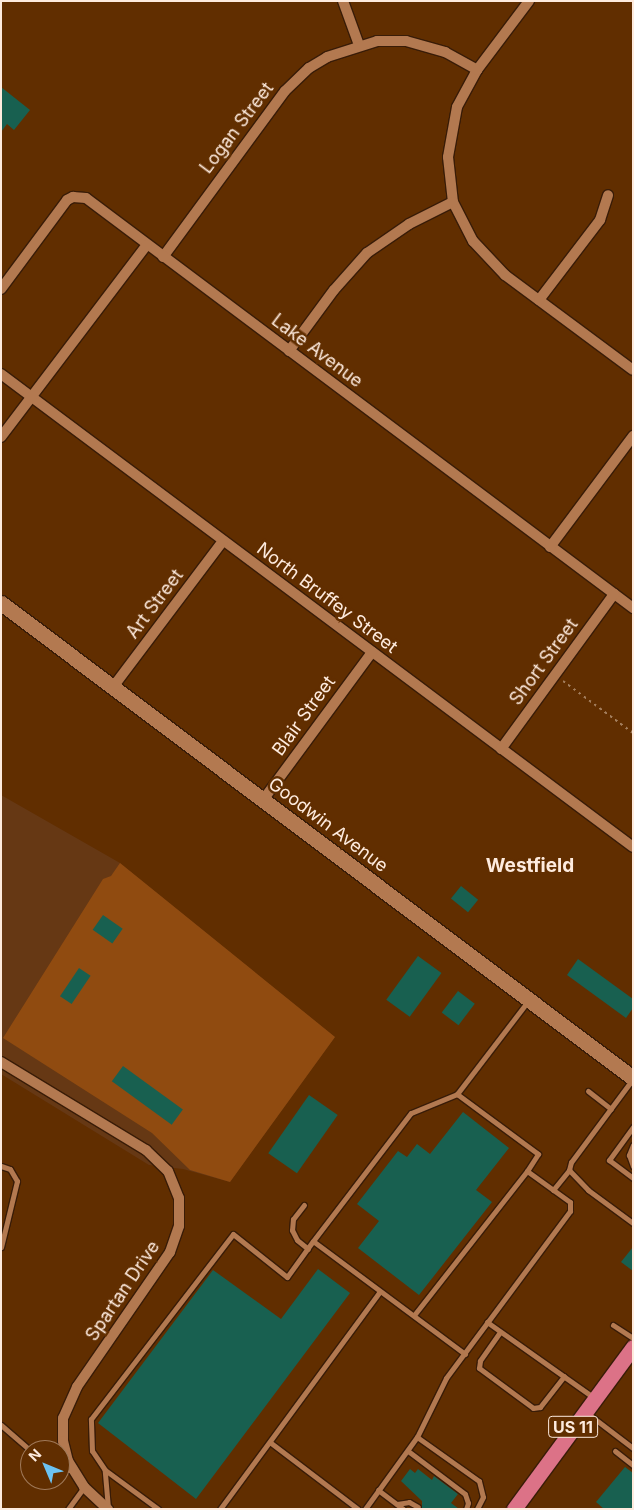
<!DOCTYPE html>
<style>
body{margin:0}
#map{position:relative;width:634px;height:1510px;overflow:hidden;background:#612e00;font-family:Inter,sans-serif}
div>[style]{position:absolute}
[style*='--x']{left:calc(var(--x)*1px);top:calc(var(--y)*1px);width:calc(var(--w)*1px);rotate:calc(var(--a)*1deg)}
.built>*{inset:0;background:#663814}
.green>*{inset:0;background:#904b10}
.building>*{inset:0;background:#186050;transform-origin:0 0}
.path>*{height:2px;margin-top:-1px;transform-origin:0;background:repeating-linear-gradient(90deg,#a37e5d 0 2.5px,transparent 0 6.5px)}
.roads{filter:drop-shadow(1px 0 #391c07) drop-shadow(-1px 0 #391c07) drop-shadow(0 1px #391c07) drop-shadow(0 -1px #391c07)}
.lane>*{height:5px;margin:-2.5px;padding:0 2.5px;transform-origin:2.5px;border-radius:2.5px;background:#b37950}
.street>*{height:10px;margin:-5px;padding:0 5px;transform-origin:5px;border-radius:5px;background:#b37950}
.secondary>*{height:15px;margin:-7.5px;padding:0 7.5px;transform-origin:7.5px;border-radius:7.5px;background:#b37950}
.primary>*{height:15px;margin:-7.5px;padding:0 7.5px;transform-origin:7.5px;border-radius:7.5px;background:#dc7287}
span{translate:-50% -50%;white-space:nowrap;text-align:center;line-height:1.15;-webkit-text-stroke:5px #612e00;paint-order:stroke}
.shield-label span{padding:1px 4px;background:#612e00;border:1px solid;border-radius:4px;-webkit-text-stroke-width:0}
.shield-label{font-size:16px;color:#feebde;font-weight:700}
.street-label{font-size:18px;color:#feebde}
.neighbourhood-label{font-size:19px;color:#feebde;font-weight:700}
.frame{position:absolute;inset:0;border:2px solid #feebde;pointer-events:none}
.north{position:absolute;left:20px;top:1440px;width:50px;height:50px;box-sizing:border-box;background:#612e00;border:1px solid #a07a59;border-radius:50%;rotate:315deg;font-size:14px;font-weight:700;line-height:20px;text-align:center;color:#feebde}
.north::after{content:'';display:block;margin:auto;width:18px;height:22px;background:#6cc3f2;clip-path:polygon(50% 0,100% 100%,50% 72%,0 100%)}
</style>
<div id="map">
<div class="built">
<div style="clip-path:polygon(1px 795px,120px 863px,335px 1037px,230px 1182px,183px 1169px,149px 1165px,1px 1074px)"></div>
</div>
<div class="green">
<div style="clip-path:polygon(120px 863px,335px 1037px,230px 1182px,190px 1170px,152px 1133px,3px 1038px,103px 879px,111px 876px)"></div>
</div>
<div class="building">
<div style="clip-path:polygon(1px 87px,30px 110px,14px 130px,7px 124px,1px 132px)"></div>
<div style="left:461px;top:886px;width:22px;height:16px;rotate:39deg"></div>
<div style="left:103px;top:915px;width:24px;height:18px;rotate:35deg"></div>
<div style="left:418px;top:956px;width:29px;height:54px;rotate:36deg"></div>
<div style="clip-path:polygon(578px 959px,633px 999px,633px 1008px,626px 1018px,567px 975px)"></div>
<div style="left:79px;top:968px;width:14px;height:34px;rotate:34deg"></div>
<div style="left:458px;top:991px;width:21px;height:27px;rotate:37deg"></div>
<div style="left:123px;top:1066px;width:74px;height:19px;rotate:36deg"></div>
<div style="left:309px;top:1095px;width:35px;height:71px;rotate:35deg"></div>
<div style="clip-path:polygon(463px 1112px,509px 1148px,476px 1190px,492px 1202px,419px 1295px,358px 1248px,379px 1221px,357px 1204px,398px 1151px,407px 1157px,417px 1144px,430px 1154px)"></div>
<div style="clip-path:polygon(633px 1247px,633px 1271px,621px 1262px)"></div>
<div style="clip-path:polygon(318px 1269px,350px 1293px,196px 1499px,98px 1423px,213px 1270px,281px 1319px)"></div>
<div style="clip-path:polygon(625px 1467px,633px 1473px,633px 1509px,604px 1509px,596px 1502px)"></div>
<div style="clip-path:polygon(410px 1469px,415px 1473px,418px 1469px,432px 1480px,434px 1476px,458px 1494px,451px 1503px,459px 1509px,422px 1509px,422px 1501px,401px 1481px)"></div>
</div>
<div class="path">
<div style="--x:563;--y:681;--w:87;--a:36.6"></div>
</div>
<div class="roads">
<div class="lane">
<div style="--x:632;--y:1080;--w:102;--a:126.6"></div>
<div style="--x:571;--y:1162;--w:8;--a:104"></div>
<div style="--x:569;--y:1170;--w:28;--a:46"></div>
<div style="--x:588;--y:1190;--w:56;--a:36.3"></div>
<div style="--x:588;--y:1091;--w:29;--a:38"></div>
<div style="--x:457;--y:1094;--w:101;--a:36.5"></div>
<div style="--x:538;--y:1154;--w:20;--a:123"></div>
<div style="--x:633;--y:1127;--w:41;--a:126"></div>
<div style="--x:609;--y:1160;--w:30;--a:37"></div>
<div style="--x:633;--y:1145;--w:11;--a:112"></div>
<div style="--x:629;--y:1155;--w:12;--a:70"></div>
<div style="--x:1;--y:1166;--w:9;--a:18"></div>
<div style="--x:10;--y:1169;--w:14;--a:60"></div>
<div style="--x:17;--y:1181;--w:68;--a:103.6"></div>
<div style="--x:553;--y:1190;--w:26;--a:-51"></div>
<div style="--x:304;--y:1205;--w:18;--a:128"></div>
<div style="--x:293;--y:1219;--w:11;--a:95"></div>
<div style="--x:292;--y:1230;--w:11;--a:63"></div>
<div style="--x:297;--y:1240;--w:14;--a:39"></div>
<div style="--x:487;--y:1322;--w:130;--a:35.3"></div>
<div style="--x:613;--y:1325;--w:24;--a:33"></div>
<div style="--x:500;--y:1332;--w:35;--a:125"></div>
<div style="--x:480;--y:1361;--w:7;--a:98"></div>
<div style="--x:479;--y:1368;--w:67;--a:36.5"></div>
<div style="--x:533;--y:1408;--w:7;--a:-8"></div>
<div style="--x:540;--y:1407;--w:39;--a:-52"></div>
<div style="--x:465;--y:1354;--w:189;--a:-143.4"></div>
<div style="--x:313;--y:1241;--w:161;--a:-52.6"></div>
<div style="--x:411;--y:1113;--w:50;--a:-22.4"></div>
<div style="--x:457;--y:1094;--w:117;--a:-52.6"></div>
<div style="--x:587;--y:1413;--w:58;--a:37.3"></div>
<div style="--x:1;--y:1425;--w:38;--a:41"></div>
<div style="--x:417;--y:1437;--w:76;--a:35.4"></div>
<div style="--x:479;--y:1481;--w:16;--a:76"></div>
<div style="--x:483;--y:1497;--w:13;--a:117"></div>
<div style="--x:271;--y:1443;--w:109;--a:37.2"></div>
<div style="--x:408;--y:1451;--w:71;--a:37"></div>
<div style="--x:465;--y:1494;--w:9;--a:72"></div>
<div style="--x:468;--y:1503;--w:6;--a:108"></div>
<div style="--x:615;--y:1451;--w:23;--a:38"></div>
<div style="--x:60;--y:1470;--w:13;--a:0"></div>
<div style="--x:105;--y:1470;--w:66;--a:36.3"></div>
<div style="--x:378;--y:1490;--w:31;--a:37"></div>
<div style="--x:397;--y:1504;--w:12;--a:-9"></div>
<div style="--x:409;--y:1502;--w:10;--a:29"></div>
<div style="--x:108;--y:1508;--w:38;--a:-95"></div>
<div style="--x:105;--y:1470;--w:23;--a:-124"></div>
<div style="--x:92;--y:1451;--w:32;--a:-92"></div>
<div style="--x:91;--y:1419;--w:233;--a:-52.5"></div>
<div style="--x:233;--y:1234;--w:69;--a:38.5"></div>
<div style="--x:287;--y:1277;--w:44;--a:-54.2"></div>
<div style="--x:68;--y:1509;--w:27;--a:-54"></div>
<div style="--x:220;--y:1509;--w:270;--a:-53.7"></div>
<div style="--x:365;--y:1509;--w:89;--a:-54.2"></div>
<div style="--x:417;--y:1437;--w:66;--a:-63.8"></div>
<div style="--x:446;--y:1378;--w:208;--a:-53.4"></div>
<div style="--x:570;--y:1211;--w:9;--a:-90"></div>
<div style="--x:570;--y:1202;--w:53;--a:-144.2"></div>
<div style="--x:527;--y:1171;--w:183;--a:128.1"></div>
</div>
<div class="street">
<div style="--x:343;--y:1;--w:47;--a:70"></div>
<div style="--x:529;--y:1;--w:86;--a:127"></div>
<div style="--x:477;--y:70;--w:42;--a:118.4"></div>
<div style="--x:457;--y:107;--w:51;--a:100.2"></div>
<div style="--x:448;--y:157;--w:45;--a:83.7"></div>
<div style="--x:453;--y:202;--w:44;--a:62.9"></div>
<div style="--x:473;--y:241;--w:47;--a:46.7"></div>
<div style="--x:505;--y:275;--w:159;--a:36.6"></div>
<div style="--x:163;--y:257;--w:206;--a:-53.7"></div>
<div style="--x:285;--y:91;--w:33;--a:-44"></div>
<div style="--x:309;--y:68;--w:21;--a:-31"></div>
<div style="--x:327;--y:57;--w:52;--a:-17.7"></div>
<div style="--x:377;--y:41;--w:29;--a:0"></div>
<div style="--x:406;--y:41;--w:41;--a:15.8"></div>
<div style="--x:445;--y:52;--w:37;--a:29"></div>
<div style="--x:1;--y:289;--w:111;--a:-53.4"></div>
<div style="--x:67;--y:200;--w:7;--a:-27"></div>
<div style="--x:73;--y:197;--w:13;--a:4"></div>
<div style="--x:86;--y:198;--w:684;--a:36.85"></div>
<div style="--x:539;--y:300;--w:101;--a:-52.7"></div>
<div style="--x:600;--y:220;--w:26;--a:-72"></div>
<div style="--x:289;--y:351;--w:76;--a:-53.6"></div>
<div style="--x:334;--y:290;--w:50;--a:-48.3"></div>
<div style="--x:367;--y:253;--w:51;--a:-34.6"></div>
<div style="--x:409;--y:224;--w:49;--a:-26.6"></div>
<div style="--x:1;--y:374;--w:789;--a:36.81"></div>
<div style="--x:1;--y:437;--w:241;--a:-52.8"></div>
<div style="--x:550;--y:547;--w:139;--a:-53.2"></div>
<div style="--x:113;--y:687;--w:183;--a:-53"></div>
<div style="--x:501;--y:749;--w:192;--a:-53.9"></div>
<div style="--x:263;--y:800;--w:184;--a:-53.6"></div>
<div style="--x:1;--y:1062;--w:170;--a:31.3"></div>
<div style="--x:146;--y:1150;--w:30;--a:44"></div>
<div style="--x:168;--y:1171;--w:29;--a:68"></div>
<div style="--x:179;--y:1198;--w:28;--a:90"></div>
<div style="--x:179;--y:1226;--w:28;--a:109"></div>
<div style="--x:170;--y:1252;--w:164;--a:124.6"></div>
<div style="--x:77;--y:1387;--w:34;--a:114"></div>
<div style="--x:63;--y:1418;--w:23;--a:90"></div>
<div style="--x:63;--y:1441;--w:21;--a:76"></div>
<div style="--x:68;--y:1461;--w:31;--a:58"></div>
<div style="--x:84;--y:1487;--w:33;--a:43"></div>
</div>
<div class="secondary">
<div style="--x:1;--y:603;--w:791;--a:36.93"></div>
</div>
<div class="primary">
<div style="--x:514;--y:1509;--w:201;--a:-53.7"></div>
</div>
</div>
<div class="shield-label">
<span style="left:573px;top:1427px">US 11</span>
</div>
<div class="street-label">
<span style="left:237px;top:128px;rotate:-53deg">Logan Street</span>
<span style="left:317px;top:351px;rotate:37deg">Lake Avenue</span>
<span style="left:327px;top:598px;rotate:37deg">North Bruffey Street</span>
<span style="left:155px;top:604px;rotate:-53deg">Art Street</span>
<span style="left:544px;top:662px;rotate:-54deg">Short Street</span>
<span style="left:304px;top:716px;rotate:-54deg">Blair Street</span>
<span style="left:328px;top:825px;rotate:37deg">Goodwin Avenue</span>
<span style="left:123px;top:1291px;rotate:-56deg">Spartan Drive</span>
</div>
<div class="neighbourhood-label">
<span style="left:530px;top:866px">Westfield</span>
</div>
<div class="frame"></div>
<div class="north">N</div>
</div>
